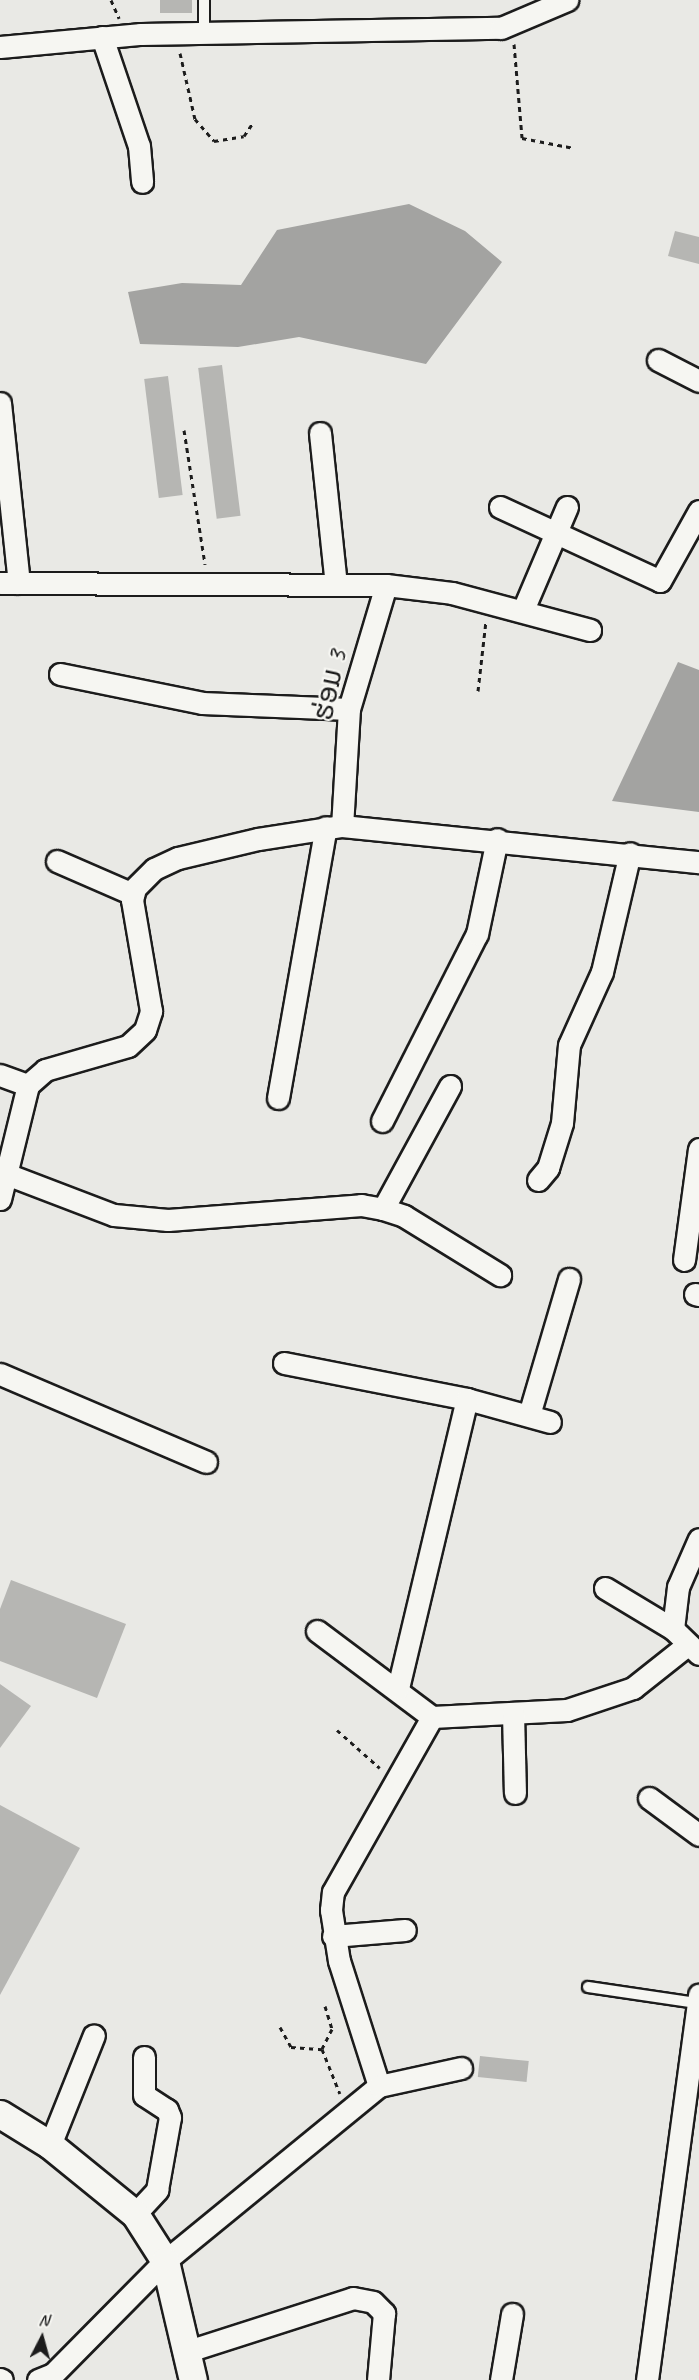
<!DOCTYPE html>
<meta charset="utf-8">
<style>
body{margin:0}
#map{position:relative;width:699px;height:2380px;overflow:hidden;background:#e9e9e5;font-family:Caveat,"Noto Sans Lao",sans-serif}
div>[style]{position:absolute}
[style*='--x']{left:calc(var(--x)*1px);top:calc(var(--y)*1px);width:calc(var(--w)*1px);rotate:calc(var(--a)*1deg)}
.water>*{inset:0;background:#a3a3a1}
.building>*{inset:0;background:#b6b6b3;transform-origin:0 0}
.path>*{height:3px;margin-top:-1.5px;transform-origin:0;background:repeating-linear-gradient(90deg,#1c1c1c 0 4.5px,transparent 0 9px)}
.roads{filter:drop-shadow(2px 0 #1c1c1c) drop-shadow(-2px 0 #1c1c1c) drop-shadow(0 2px #1c1c1c) drop-shadow(0 -2px #1c1c1c)}
.service>*{height:10px;margin:-5px;padding:0 5px;transform-origin:5px;border-radius:5px;background:#f6f6f2}
.minor>*{height:21px;margin:-10.5px;padding:0 10.5px;transform-origin:10.5px;border-radius:10.5px;background:#f6f6f2}
.tertiary>*{height:27px;margin:-13.5px;padding:0 13.5px;transform-origin:13.5px;border-radius:13.5px;background:#f6f6f2}
span{translate:-50% -50%;white-space:nowrap;text-align:center;line-height:1.15;-webkit-text-stroke:4.5px #f6f6f2;paint-order:stroke}
.street-label{font-size:28px;color:#1c1c1c}
.north{position:absolute;left:12px;top:2308px;width:60px;height:60px;-webkit-text-stroke:4px #f6f6f2;paint-order:stroke;rotate:6deg;font-size:16px;font-weight:700;line-height:24px;text-align:center;color:#1c1c1c}
.north::after{content:'';display:block;margin:auto;width:21px;height:27px;background:#1c1c1c;clip-path:polygon(50% 0,100% 100%,50% 72%,0 100%)}
</style>
<div id="map">
<div class="water">
<div style="clip-path:polygon(409px 204px,465px 231px,502px 262px,426px 364px,299px 337px,238px 347px,140px 344px,128px 292px,182px 283px,241px 285px,277px 230px)"></div>
<div style="clip-path:polygon(678px 662px,699px 670px,699px 812px,612px 801px)"></div>
</div>
<div class="building">
<div style="left:160px;top:0;width:32px;height:13px"></div>
<div style="clip-path:polygon(675px 231px,699px 237px,699px 264px,668px 256px)"></div>
<div style="left:222px;top:365px;width:152px;height:24px;rotate:83deg"></div>
<div style="left:168px;top:376px;width:120px;height:24px;rotate:83deg"></div>
<div style="clip-path:polygon(11px 1580px,126px 1624px,97px 1698px,0 1661px,0 1609px)"></div>
<div style="clip-path:polygon(0 1684px,31px 1706px,0 1748px)"></div>
<div style="clip-path:polygon(0 1805px,80px 1848px,0 1995px)"></div>
<div style="left:480px;top:2056px;width:49px;height:21px;rotate:6deg"></div>
</div>
<div class="path">
<div style="--x:111;--y:0;--w:20;--a:66"></div>
<div style="--x:514;--y:44;--w:94;--a:85.1"></div>
<div style="--x:522;--y:138;--w:53;--a:10.9"></div>
<div style="--x:180;--y:53;--w:68;--a:77.2"></div>
<div style="--x:195;--y:119;--w:29;--a:49"></div>
<div style="--x:214;--y:141;--w:30;--a:-9"></div>
<div style="--x:244;--y:136;--w:14;--a:-56"></div>
<div style="--x:184;--y:430;--w:136;--a:81.1"></div>
<div style="--x:478;--y:691;--w:70;--a:-83.5"></div>
<div style="--x:337;--y:1730;--w:57;--a:41.5"></div>
<div style="--x:325;--y:2006;--w:24;--a:73"></div>
<div style="--x:332;--y:2029;--w:22;--a:117"></div>
<div style="--x:322;--y:2049;--w:48;--a:68.2"></div>
<div style="--x:280;--y:2027;--w:23;--a:61"></div>
<div style="--x:291;--y:2047;--w:31;--a:4"></div>
</div>
<div class="roads">
<div class="service">
<div style="--x:204;--y:0;--w:34;--a:90"></div>
<div style="--x:588;--y:1987;--w:110;--a:8.4"></div>
</div>
<div class="minor">
<div style="--x:102;--y:37;--w:115;--a:71.3"></div>
<div style="--x:139;--y:146;--w:36;--a:85"></div>
<div style="--x:0;--y:47;--w:142;--a:-5.3"></div>
<div style="--x:141;--y:34;--w:360;--a:-1"></div>
<div style="--x:501;--y:28;--w:72;--a:-23"></div>
<div style="--x:658;--y:360;--w:46;--a:27.1"></div>
<div style="--x:0;--y:403;--w:181;--a:84"></div>
<div style="--x:320;--y:433;--w:152;--a:84"></div>
<div style="--x:500;--y:507;--w:176;--a:24.8"></div>
<div style="--x:660;--y:581;--w:80;--a:-60.9"></div>
<div style="--x:0;--y:583;--w:386;--a:0.3"></div>
<div style="--x:386;--y:585;--w:129;--a:106.6"></div>
<div style="--x:349;--y:709;--w:117;--a:93.4"></div>
<div style="--x:386;--y:585;--w:66;--a:6.9"></div>
<div style="--x:452;--y:593;--w:143;--a:15"></div>
<div style="--x:523;--y:610;--w:112;--a:-66.9"></div>
<div style="--x:60;--y:674;--w:145;--a:11.5"></div>
<div style="--x:202;--y:703;--w:147;--a:2.3"></div>
<div style="--x:57;--y:861;--w:83;--a:23.5"></div>
<div style="--x:0;--y:1075;--w:30;--a:20"></div>
<div style="--x:278;--y:1098;--w:275;--a:-80"></div>
<div style="--x:382;--y:1121;--w:210;--a:-63.1"></div>
<div style="--x:477;--y:934;--w:97;--a:-78.1"></div>
<div style="--x:9;--y:1175;--w:112;--a:20.9"></div>
<div style="--x:114;--y:1215;--w:54;--a:5.3"></div>
<div style="--x:168;--y:1220;--w:194;--a:-4.4"></div>
<div style="--x:361;--y:1205;--w:22;--a:10"></div>
<div style="--x:383;--y:1209;--w:22;--a:18"></div>
<div style="--x:404;--y:1216;--w:113;--a:31.6"></div>
<div style="--x:538;--y:1180;--w:16;--a:-50"></div>
<div style="--x:548;--y:1168;--w:47;--a:-72.7"></div>
<div style="--x:562;--y:1123;--w:78;--a:-84.9"></div>
<div style="--x:569;--y:1045;--w:80;--a:-65.7"></div>
<div style="--x:602;--y:972;--w:122;--a:-76.8"></div>
<div style="--x:0;--y:1199;--w:117;--a:-76.2"></div>
<div style="--x:28;--y:1085;--w:23;--a:-41"></div>
<div style="--x:45;--y:1070;--w:86;--a:-16.1"></div>
<div style="--x:128;--y:1046;--w:23;--a:-43"></div>
<div style="--x:145;--y:1030;--w:20;--a:-72"></div>
<div style="--x:151;--y:1011;--w:113;--a:-99.7"></div>
<div style="--x:132;--y:900;--w:12;--a:-76"></div>
<div style="--x:135;--y:888;--w:27;--a:-45"></div>
<div style="--x:154;--y:869;--w:26;--a:-25"></div>
<div style="--x:178;--y:858;--w:82;--a:-13.4"></div>
<div style="--x:258;--y:839;--w:85;--a:-8.8"></div>
<div style="--x:342;--y:826;--w:359;--a:5.8"></div>
<div style="--x:383;--y:1209;--w:140;--a:-61.4"></div>
<div style="--x:684;--y:1260;--w:112;--a:-82.3"></div>
<div style="--x:695;--y:1294;--w:4;--a:14"></div>
<div style="--x:284;--y:1363;--w:187;--a:11.1"></div>
<div style="--x:467;--y:1399;--w:86;--a:15.5"></div>
<div style="--x:0;--y:1374;--w:224;--a:23.1"></div>
<div style="--x:529;--y:1415;--w:142;--a:-73.6"></div>
<div style="--x:605;--y:1588;--w:79;--a:31.1"></div>
<div style="--x:673;--y:1629;--w:36;--a:44"></div>
<div style="--x:673;--y:1629;--w:42;--a:-83.2"></div>
<div style="--x:678;--y:1587;--w:52;--a:-66.4"></div>
<div style="--x:317;--y:1631;--w:144;--a:36.8"></div>
<div style="--x:432;--y:1717;--w:135;--a:-3"></div>
<div style="--x:567;--y:1710;--w:70;--a:-18.4"></div>
<div style="--x:633;--y:1688;--w:68;--a:-38.4"></div>
<div style="--x:398;--y:1688;--w:297;--a:-76.6"></div>
<div style="--x:513;--y:1713;--w:80;--a:88.6"></div>
<div style="--x:649;--y:1798;--w:62;--a:36.5"></div>
<div style="--x:333;--y:1936;--w:72;--a:-4.8"></div>
<div style="--x:379;--y:2086;--w:131;--a:-107.7"></div>
<div style="--x:339;--y:1961;--w:52;--a:-98.9"></div>
<div style="--x:331;--y:1910;--w:18;--a:-84"></div>
<div style="--x:333;--y:1892;--w:201;--a:-60.5"></div>
<div style="--x:50;--y:2145;--w:118;--a:-68.2"></div>
<div style="--x:135;--y:2214;--w:33;--a:-47"></div>
<div style="--x:157;--y:2190;--w:74;--a:-79.9"></div>
<div style="--x:170;--y:2117;--w:8;--a:-113"></div>
<div style="--x:167;--y:2110;--w:27;--a:-147"></div>
<div style="--x:144;--y:2095;--w:38;--a:-90"></div>
<div style="--x:185;--y:2352;--w:176;--a:-17.8"></div>
<div style="--x:353;--y:2298;--w:20;--a:11"></div>
<div style="--x:373;--y:2302;--w:16;--a:45"></div>
<div style="--x:384;--y:2313;--w:67;--a:95.1"></div>
<div style="--x:0;--y:2379;--w:2;--a:27"></div>
<div style="--x:38;--y:2380;--w:16;--a:-22"></div>
<div style="--x:53;--y:2374;--w:159;--a:-45.3"></div>
<div style="--x:165;--y:2261;--w:276;--a:-39.3"></div>
<div style="--x:379;--y:2086;--w:84;--a:-12.4"></div>
<div style="--x:501;--y:2380;--w:67;--a:-80.5"></div>
<div style="--x:647;--y:2380;--w:389;--a:-82.3"></div>
</div>
<div class="tertiary">
<div style="--x:0;--y:2114;--w:59;--a:31.8"></div>
<div style="--x:50;--y:2145;--w:109;--a:39.1"></div>
<div style="--x:135;--y:2214;--w:56;--a:57.4"></div>
<div style="--x:165;--y:2261;--w:122;--a:76.8"></div>
</div>
</div>
<div class="street-label">
<span style="left:330px;top:685px;rotate:-78deg">ຮ່ອມ 3</span>
</div>
<div class="north">N</div>
</div>
